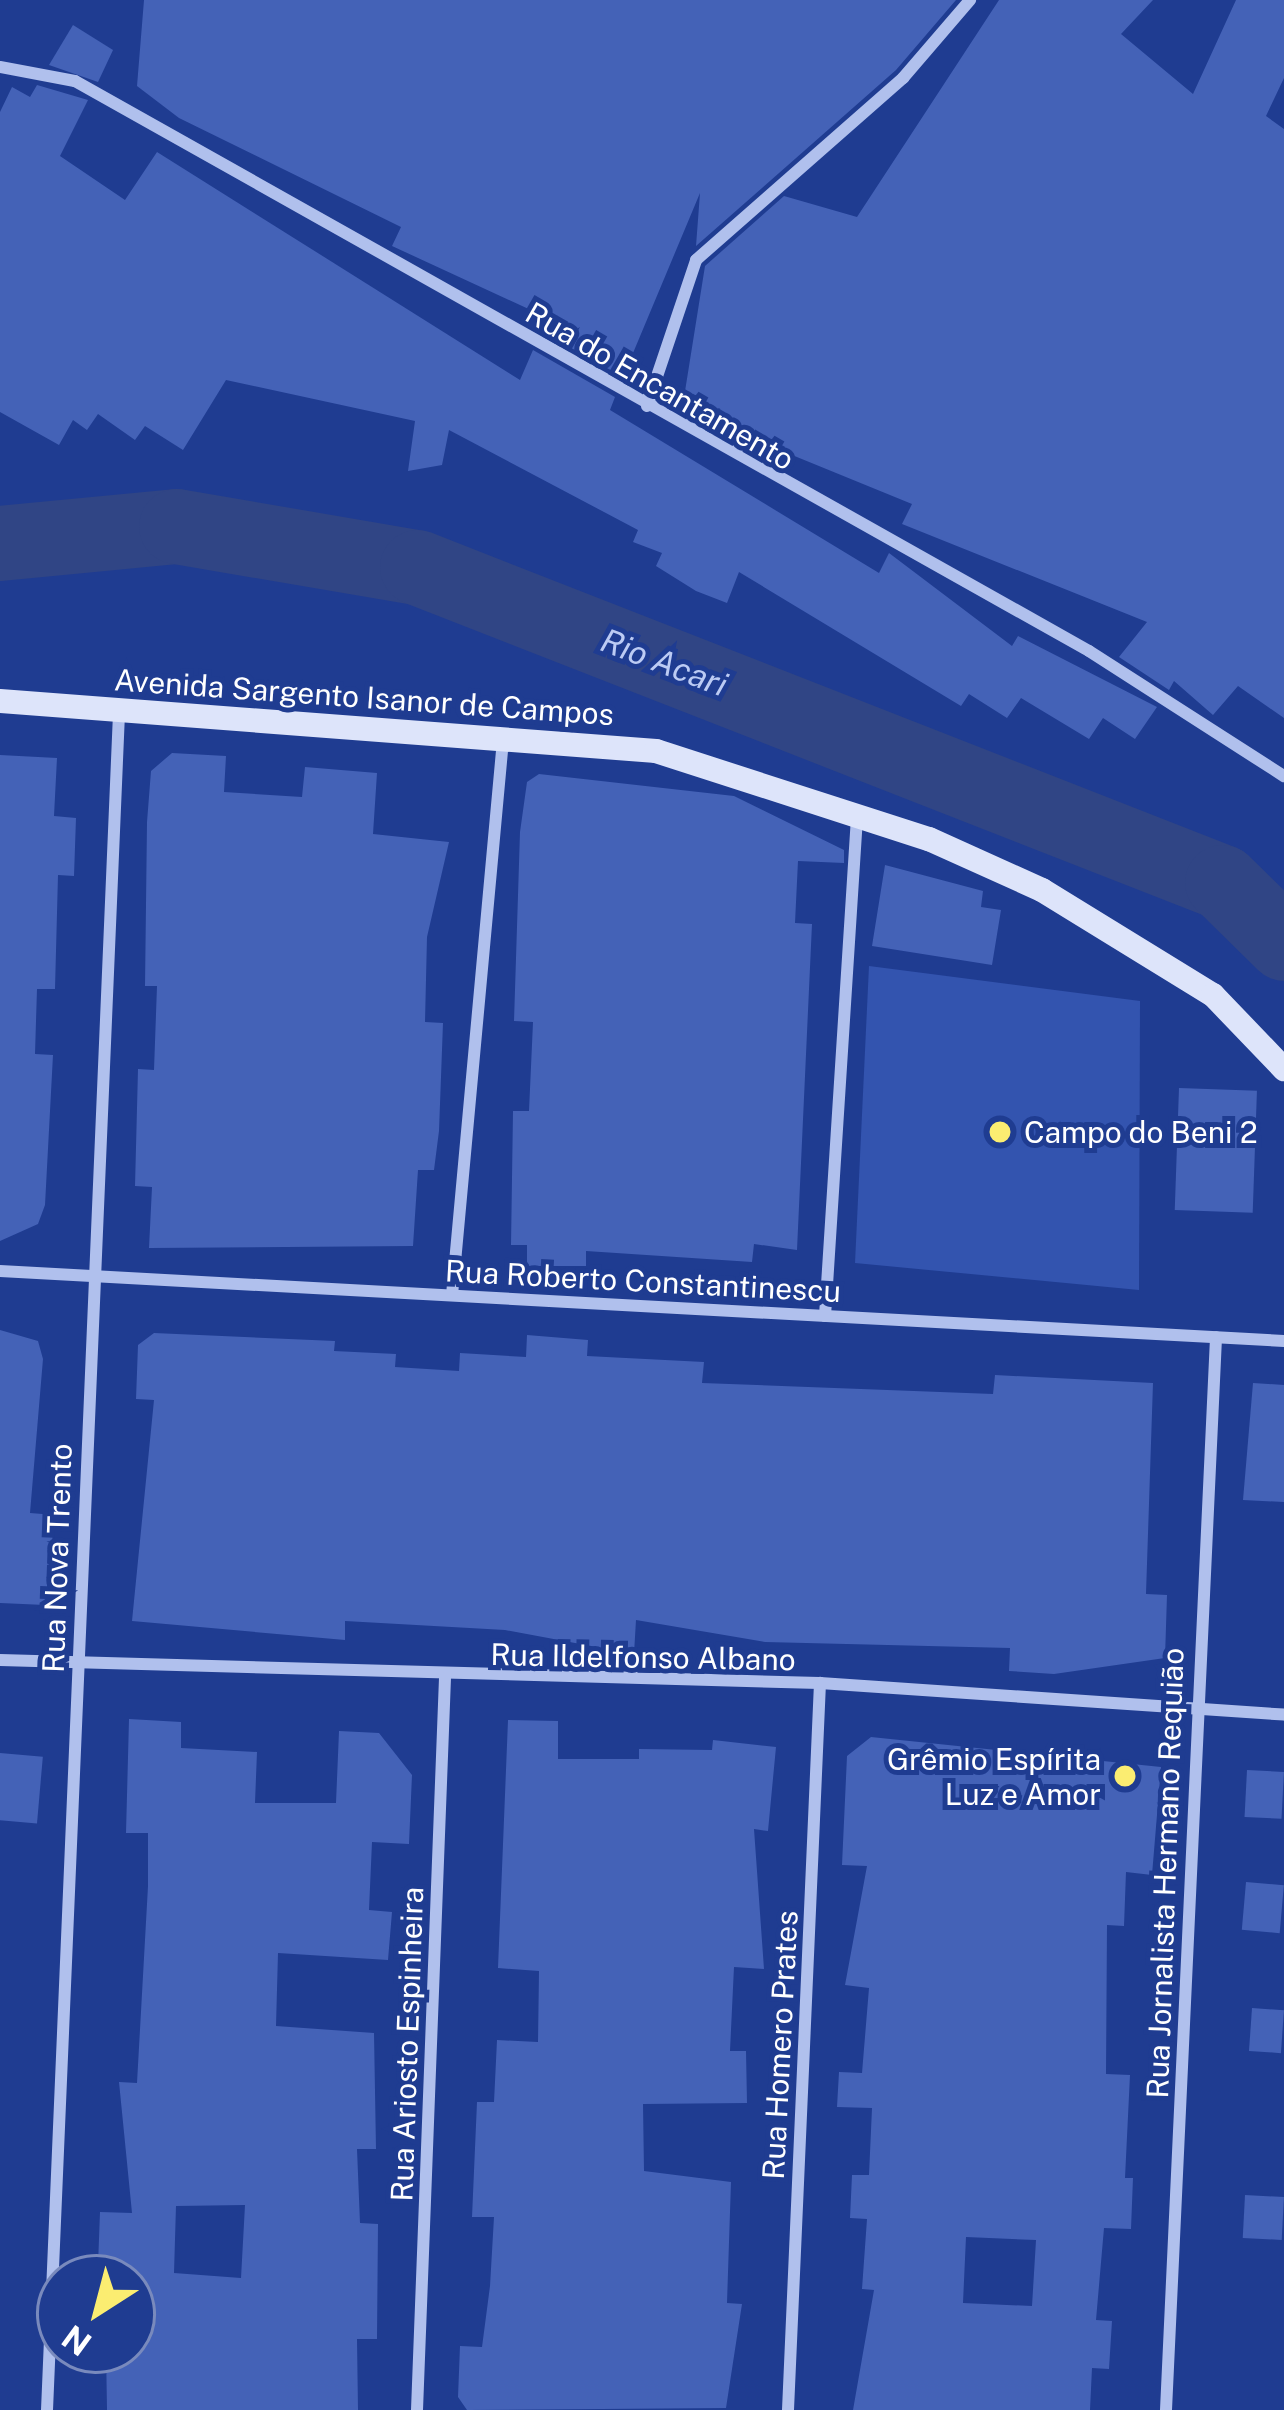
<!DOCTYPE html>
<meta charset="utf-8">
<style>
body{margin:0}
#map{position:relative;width:1284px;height:2410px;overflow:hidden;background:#1f3c91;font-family:"Public Sans",sans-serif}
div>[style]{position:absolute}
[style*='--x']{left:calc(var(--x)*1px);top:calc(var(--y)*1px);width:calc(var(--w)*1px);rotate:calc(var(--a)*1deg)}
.green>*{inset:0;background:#3354af}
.river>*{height:75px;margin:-37.5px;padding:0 37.5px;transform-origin:37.5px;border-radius:37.5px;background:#304585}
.building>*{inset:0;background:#4462b7;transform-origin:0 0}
.street>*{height:12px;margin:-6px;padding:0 6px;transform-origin:6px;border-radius:6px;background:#b0c0ed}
.secondary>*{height:24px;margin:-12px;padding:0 12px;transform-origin:12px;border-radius:12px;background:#dde4fa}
.dots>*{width:33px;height:33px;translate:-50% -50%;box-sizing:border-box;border:6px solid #1f3c91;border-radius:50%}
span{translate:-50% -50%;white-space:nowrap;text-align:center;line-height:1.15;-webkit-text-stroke:10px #1f3c91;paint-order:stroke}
.street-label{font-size:30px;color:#fff}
.poi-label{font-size:30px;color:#fff}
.left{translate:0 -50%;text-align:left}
.right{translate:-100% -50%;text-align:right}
.water-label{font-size:33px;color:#bccbf4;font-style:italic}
.north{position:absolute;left:36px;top:2254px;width:120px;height:120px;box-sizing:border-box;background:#1f3c91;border:3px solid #798abd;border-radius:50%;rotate:216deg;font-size:33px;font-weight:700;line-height:48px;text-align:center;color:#fff}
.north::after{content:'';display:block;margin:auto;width:42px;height:54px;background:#fbed71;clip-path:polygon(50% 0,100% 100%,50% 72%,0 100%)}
</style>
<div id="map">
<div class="green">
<div style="clip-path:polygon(869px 966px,1140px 1001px,1139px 1290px,855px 1263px)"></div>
</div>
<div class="river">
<div style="--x:0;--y:543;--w:177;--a:-5.5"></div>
<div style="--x:176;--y:526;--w:244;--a:9.7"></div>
<div style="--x:417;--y:567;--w:864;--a:21.37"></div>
<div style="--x:1222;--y:882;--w:87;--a:44.5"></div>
</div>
<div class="building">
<div style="clip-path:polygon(144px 0,956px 0,896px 70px,696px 246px,700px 193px,623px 377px,541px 331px,546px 317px,392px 246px,401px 227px,179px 118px,137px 86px)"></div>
<div style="clip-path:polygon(999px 0,1153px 0,1121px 34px,1193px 94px,1236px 0,1284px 0,1284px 78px,1266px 116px,1284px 129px,1284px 718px,1238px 686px,1213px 715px,1174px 681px,1169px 690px,1119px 657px,1147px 622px,902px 524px,912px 504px,682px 410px,705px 266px,784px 196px,857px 217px)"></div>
<div style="clip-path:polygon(73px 25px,113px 50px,98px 82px,49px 65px)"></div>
<div style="clip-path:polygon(37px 85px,88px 100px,60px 156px,125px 200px,157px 152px,520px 380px,533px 350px,615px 397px,610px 410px,879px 573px,889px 553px,1012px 646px,1018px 636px,1157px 707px,1135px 739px,1103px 718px,1089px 739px,1021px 698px,1007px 718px,969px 694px,961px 706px,739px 572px,727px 603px,696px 591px,656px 566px,662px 553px,633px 542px,638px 530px,449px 430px,442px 465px,408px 471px,415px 421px,226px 380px,183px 450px,145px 426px,135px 440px,98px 414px,87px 430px,73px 420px,59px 445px,0 412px,0 112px,12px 87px,30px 97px)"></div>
<div style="clip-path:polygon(172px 753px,226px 756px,224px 792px,302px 797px,305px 767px,377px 773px,373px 834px,449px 842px,427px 937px,425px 1022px,443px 1023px,439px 1131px,434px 1170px,418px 1170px,413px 1246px,149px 1248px,152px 1187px,135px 1186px,138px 1069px,154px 1070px,157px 986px,145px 986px,147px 822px,151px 771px)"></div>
<div style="clip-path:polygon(0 755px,57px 758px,54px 816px,76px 818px,74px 876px,58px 875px,55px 989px,37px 989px,35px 1054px,53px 1055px,45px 1205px,38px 1224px,0 1241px)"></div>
<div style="clip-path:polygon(539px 774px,734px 796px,844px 850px,844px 863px,798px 861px,795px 923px,812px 924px,797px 1250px,754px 1244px,752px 1262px,586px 1251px,586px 1266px,527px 1266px,527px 1245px,511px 1245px,513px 1111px,529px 1111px,533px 1022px,514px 1021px,520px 832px,527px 782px)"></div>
<div style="clip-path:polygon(885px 865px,983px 891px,981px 907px,1001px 910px,992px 965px,872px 946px)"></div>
<div style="left:1179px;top:1088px;width:78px;height:122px;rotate:2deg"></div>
<div style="clip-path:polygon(0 1330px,38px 1341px,43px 1359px,30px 1513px,55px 1515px,45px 1605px,0 1603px)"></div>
<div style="clip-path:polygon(154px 1333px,335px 1341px,334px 1351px,396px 1354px,395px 1367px,459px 1371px,460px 1353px,526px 1357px,527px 1335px,588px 1340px,587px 1356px,704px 1362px,702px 1383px,993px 1394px,995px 1375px,1153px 1383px,1146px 1594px,1167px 1595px,1165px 1658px,1054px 1674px,1009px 1671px,1010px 1648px,765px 1642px,636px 1620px,634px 1654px,505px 1630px,345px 1621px,345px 1640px,132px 1621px,154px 1400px,136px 1399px,138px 1345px)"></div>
<div style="clip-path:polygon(1253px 1383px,1284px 1385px,1284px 1502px,1243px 1500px)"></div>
<div style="clip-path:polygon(evenodd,129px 1719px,181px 1722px,181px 1748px,257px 1752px,255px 1803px,336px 1803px,339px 1731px,379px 1733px,412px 1775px,409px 1844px,372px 1842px,369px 1910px,392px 1912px,388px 1960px,278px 1953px,276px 2026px,374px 2033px,376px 2149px,357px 2149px,360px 2223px,378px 2224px,377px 2339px,357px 2339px,358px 2410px,107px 2410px,106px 2350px,132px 2350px,132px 2278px,126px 2266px,98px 2265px,100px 2212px,132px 2213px,119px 2082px,137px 2083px,148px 1886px,148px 1833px,126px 1833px,129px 1719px,245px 2205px,241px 2278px,174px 2273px,176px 2206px,245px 2205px)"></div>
<div style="clip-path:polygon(508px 1720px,558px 1721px,558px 1759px,639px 1759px,639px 1749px,712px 1750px,713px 1740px,776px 1747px,768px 1831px,754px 1829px,764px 1969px,734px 1967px,730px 2051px,746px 2051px,747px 2103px,643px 2104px,644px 2171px,731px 2182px,727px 2303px,742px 2304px,726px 2408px,467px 2410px,458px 2397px,460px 2346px,482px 2347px,490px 2286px,494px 2217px,472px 2217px,477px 2102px,494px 2102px,497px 2040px,538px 2042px,539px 1971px,498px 1968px)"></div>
<div style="clip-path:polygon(evenodd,871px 1737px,1161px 1767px,1152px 1875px,1126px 1872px,1124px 1926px,1107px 1925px,1106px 2074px,1130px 2075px,1125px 2178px,1133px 2178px,1131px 2229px,1104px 2228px,1096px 2320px,1112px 2321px,1109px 2369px,1092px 2368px,1090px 2410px,853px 2410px,874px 2290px,862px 2289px,867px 2219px,850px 2218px,852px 2175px,869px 2175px,872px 2108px,837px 2107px,839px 2072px,862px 2073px,869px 1988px,845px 1985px,867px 1866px,842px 1865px,847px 1756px,871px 1737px,966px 2237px,1036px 2240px,1032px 2306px,963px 2303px,966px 2237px)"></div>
<div style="left:0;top:1753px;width:43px;height:67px;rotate:5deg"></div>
<div style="left:1247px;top:1770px;width:37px;height:47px;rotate:3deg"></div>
<div style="left:1246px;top:1882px;width:38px;height:48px;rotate:5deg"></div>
<div style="left:1252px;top:2008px;width:32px;height:43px;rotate:4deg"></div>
<div style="left:1245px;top:2195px;width:39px;height:43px;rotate:3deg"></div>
</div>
<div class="street">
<div style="--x:0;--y:67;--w:76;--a:10.6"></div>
<div style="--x:75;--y:81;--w:1163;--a:29.34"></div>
<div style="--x:1089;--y:651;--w:232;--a:32.7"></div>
<div style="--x:647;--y:406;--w:154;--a:-71.4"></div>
<div style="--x:696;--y:260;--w:276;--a:-41.3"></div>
<div style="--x:903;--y:78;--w:103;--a:-49.3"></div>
<div style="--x:0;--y:1271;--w:1286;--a:3.12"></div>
<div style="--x:452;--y:1295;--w:557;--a:-84.75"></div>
<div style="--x:825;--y:1316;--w:500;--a:-86.33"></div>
<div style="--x:0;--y:1660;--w:820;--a:1.61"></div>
<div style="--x:820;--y:1683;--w:465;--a:3.9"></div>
<div style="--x:47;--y:2410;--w:1702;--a:-87.57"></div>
<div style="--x:417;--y:2410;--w:732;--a:-87.81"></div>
<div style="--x:788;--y:2410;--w:728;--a:-87.48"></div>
<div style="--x:1166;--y:2410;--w:1074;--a:-87.33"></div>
</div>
<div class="secondary">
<div style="--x:0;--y:701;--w:658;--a:4.36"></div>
<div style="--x:656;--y:751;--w:287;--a:17.9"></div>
<div style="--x:929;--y:839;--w:124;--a:24.3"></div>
<div style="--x:1042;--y:890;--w:201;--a:31.6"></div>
<div style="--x:1213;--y:995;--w:103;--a:46.2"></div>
</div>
<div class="dots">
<div style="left:1000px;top:1132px;background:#fbed71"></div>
<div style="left:1125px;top:1776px;background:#fbed71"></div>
</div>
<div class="street-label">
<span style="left:660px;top:386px;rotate:30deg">Rua do Encantamento</span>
<span style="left:364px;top:697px;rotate:4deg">Avenida Sargento Isanor de Campos</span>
<span style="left:643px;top:1281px;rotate:3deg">Rua Roberto Constantinescu</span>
<span style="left:57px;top:1558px;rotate:-88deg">Rua Nova Trento</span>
<span style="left:643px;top:1657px;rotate:1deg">Rua Ildelfonso Albano</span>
<span style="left:1165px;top:1873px;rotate:-88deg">Rua Jornalista Hermano Requião</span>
<span style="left:407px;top:2044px;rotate:-88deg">Rua Ariosto Espinheira</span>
<span style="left:780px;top:2045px;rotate:-87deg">Rua Homero Prates</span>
</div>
<div class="poi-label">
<span class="left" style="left:1024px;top:1132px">Campo do Beni 2</span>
<span class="right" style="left:1101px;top:1776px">Grêmio Espírita<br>Luz e Amor</span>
</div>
<div class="water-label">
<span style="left:664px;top:663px;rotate:21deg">Rio Acari</span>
</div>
<div class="north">N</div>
</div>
